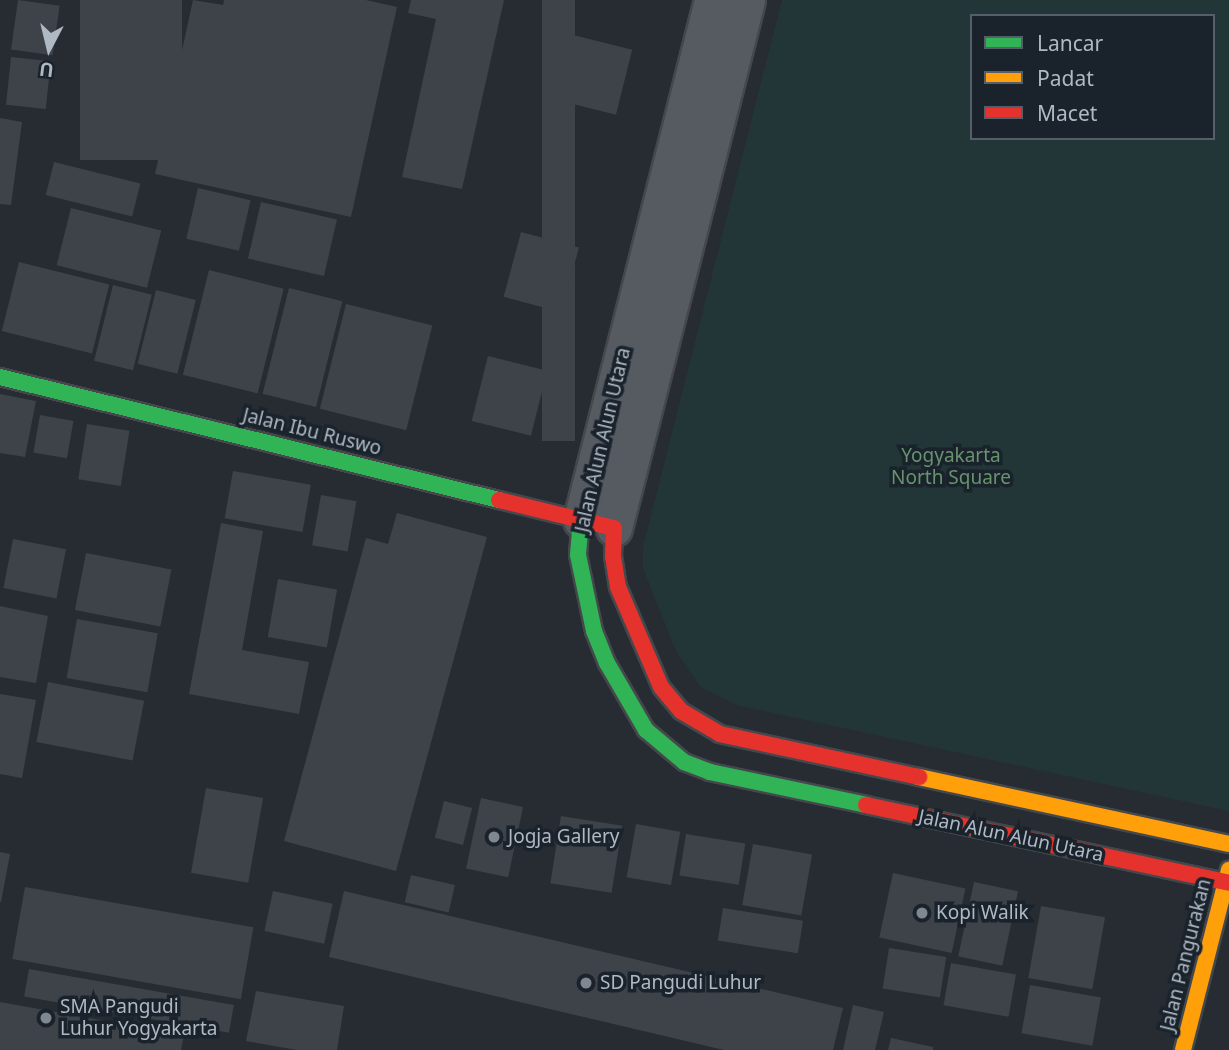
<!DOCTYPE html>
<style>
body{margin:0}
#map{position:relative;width:1229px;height:1050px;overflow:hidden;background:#262c32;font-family:"Noto Sans",sans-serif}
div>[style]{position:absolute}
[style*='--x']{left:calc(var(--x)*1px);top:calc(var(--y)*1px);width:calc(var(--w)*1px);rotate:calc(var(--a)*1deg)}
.green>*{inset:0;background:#233637}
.building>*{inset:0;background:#3e4349;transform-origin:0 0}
.roads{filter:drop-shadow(2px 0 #44484d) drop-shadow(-2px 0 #44484d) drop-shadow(0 2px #44484d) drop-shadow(0 -2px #44484d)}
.street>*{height:35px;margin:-17.5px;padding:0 17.5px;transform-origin:17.5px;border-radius:17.5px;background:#565a61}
.fast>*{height:16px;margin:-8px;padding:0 8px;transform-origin:8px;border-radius:8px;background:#30b455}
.slow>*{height:16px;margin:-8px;padding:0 8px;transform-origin:8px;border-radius:8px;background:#ff9f0a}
.jam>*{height:16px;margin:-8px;padding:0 8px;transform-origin:8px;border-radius:8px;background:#e5322d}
.dots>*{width:19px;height:19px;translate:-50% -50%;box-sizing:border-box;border:4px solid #1a232c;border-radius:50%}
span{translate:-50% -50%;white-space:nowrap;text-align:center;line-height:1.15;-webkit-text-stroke:7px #1a232c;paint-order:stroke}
.street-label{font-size:19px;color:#afb9c4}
.park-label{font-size:19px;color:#67946d}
.poi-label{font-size:19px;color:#afb9c4}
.left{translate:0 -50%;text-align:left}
.legend{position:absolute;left:970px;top:14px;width:245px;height:126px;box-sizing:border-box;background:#1a232c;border:2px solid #565f69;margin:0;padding:9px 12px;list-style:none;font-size:21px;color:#afb9c4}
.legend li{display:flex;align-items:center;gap:14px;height:35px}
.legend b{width:35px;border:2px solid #565f69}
.north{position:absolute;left:14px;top:14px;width:70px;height:70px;-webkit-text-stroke:5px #1a232c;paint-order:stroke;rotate:187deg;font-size:19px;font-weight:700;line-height:28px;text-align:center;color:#afb9c4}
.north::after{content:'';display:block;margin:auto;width:24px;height:32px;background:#afb9c4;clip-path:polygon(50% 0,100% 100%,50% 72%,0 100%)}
</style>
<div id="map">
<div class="green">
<div style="clip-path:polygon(evenodd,782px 0,1229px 0,1229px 811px,737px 705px,701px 687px,676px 651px,643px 568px,643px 547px,782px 0,972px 16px,1213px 16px,1213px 138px,972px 138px,972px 16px)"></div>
</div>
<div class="building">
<div style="left:18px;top:0;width:42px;height:50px;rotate:8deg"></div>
<div style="left:80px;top:0;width:102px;height:160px"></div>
<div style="clip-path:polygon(193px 0,223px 5px,224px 0,366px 0,397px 7px,351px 217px,155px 174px)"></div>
<div style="clip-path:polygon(411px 0,504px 0,462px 189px,402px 177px,436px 19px,408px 13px)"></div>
<div style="left:542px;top:0;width:33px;height:441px"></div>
<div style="left:573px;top:35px;width:61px;height:67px;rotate:14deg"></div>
<div style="left:11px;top:57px;width:40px;height:48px;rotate:6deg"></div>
<div style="clip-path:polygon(0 118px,22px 122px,11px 205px,0 204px)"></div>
<div style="left:54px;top:162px;width:89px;height:34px;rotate:14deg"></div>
<div style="left:198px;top:188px;width:54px;height:52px;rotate:13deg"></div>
<div style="left:261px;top:202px;width:78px;height:58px;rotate:13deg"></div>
<div style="left:71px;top:208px;width:93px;height:59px;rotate:14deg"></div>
<div style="left:521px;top:232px;width:60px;height:67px;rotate:15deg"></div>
<div style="left:19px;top:262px;width:93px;height:71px;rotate:14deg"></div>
<div style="left:209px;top:270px;width:77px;height:108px;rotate:14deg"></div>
<div style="left:113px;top:285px;width:40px;height:78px;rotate:14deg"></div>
<div style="left:289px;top:288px;width:55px;height:109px;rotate:14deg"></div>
<div style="left:156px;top:290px;width:41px;height:76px;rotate:14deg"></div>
<div style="left:346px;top:304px;width:89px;height:108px;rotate:14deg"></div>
<div style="left:488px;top:356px;width:61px;height:67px;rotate:14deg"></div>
<div style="clip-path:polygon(0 394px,36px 401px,25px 457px,0 453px)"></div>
<div style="left:40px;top:415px;width:34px;height:38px;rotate:10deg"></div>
<div style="left:87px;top:424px;width:43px;height:56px;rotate:9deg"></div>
<div style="left:233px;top:471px;width:79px;height:48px;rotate:10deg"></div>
<div style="left:321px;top:495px;width:36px;height:51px;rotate:10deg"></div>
<div style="clip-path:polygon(397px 513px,487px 537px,396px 871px,284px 841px,366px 538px,388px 544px)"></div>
<div style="clip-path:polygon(221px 523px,263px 531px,242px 650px,309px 662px,299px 714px,189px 694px)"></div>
<div style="left:13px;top:539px;width:54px;height:50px;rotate:11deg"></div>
<div style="left:86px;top:553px;width:87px;height:58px;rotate:11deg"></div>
<div style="left:278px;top:579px;width:60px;height:59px;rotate:10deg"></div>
<div style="clip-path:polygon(0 606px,48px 616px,36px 683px,0 677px)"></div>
<div style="left:77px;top:619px;width:82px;height:60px;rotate:10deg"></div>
<div style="left:48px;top:682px;width:98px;height:61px;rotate:11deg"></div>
<div style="clip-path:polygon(0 694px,36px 700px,22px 778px,0 774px)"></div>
<div style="left:206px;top:788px;width:58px;height:86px;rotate:10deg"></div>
<div style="left:481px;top:798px;width:43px;height:72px;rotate:12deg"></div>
<div style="left:444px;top:801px;width:29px;height:38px;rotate:14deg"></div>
<div style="left:561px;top:816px;width:62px;height:68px;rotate:9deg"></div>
<div style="left:636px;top:824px;width:45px;height:54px;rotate:10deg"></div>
<div style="left:686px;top:834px;width:60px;height:42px;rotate:9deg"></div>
<div style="left:753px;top:844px;width:60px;height:62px;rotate:10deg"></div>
<div style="clip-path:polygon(0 852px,10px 854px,1px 902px,0 902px)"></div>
<div style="left:893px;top:873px;width:74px;height:66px;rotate:12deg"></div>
<div style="left:411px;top:875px;width:45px;height:28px;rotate:13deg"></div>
<div style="left:974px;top:882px;width:45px;height:76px;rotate:12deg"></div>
<div style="left:25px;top:887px;width:232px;height:73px;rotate:10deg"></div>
<div style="left:273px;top:891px;width:61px;height:41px;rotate:12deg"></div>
<div style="clip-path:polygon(344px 891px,843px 1008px,833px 1050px,724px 1050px,329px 957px)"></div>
<div style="left:1041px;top:906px;width:65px;height:73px;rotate:10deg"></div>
<div style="left:723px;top:908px;width:81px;height:33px;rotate:9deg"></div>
<div style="left:889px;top:948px;width:58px;height:41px;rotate:9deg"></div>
<div style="left:951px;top:963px;width:66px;height:43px;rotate:10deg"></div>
<div style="left:29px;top:969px;width:208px;height:28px;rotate:10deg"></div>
<div style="left:1030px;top:985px;width:72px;height:49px;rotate:10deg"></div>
<div style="clip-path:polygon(256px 991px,344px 1006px,337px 1050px,297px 1050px,246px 1041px)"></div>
<div style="clip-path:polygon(0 1002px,184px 1035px,181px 1050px,0 1050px)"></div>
<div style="clip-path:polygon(853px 1005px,884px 1012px,875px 1050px,843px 1050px)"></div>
<div style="clip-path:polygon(891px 1038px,933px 1047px,933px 1050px,888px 1050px)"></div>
</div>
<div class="roads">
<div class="street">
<div style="--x:581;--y:520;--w:536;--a:-75.86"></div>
<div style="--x:614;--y:528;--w:544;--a:-75.86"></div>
</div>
<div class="fast">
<div style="--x:0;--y:377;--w:514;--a:13.85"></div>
<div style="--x:581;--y:520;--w:35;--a:95"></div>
<div style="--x:578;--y:555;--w:78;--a:78.1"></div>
<div style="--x:594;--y:631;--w:35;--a:68"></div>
<div style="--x:607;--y:663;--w:78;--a:59.8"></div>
<div style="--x:646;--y:730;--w:50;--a:40.1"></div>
<div style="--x:684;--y:762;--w:28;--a:21"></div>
<div style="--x:710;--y:772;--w:159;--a:11.9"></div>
</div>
<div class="slow">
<div style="--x:919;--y:777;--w:317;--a:12.2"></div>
<div style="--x:1183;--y:1050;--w:186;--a:-75.7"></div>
</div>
<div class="jam">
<div style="--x:499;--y:500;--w:118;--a:13.7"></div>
<div style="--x:614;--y:528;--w:28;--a:92"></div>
<div style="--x:613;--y:556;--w:31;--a:81"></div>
<div style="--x:618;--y:587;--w:109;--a:66.7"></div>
<div style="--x:661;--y:687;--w:31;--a:50"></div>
<div style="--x:681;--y:711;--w:45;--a:30.5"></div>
<div style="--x:720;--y:734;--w:204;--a:12.2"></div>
<div style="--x:866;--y:805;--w:371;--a:12.1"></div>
</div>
</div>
<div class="dots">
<div style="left:494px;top:837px;background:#7f8891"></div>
<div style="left:922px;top:913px;background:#7f8891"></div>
<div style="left:586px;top:983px;background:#7f8891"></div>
<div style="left:46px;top:1018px;background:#7f8891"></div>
</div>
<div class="street-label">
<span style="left:312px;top:432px;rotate:14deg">Jalan Ibu Ruswo</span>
<span style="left:603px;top:440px;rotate:-77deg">Jalan Alun Alun Utara</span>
<span style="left:1011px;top:836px;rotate:12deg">Jalan Alun Alun Utara</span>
<span style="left:1186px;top:955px;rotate:-76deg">Jalan Pangurakan</span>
</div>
<div class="park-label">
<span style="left:951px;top:467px">Yogyakarta<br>North Square</span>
</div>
<div class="poi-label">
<span class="left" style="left:508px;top:837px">Jogja Gallery</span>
<span class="left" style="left:936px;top:913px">Kopi Walik</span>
<span class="left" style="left:600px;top:983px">SD Pangudi Luhur</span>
<span class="left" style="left:60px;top:1018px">SMA Pangudi<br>Luhur Yogyakarta</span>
</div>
<ul class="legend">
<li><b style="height:9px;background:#30b455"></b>Lancar</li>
<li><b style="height:9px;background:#ff9f0a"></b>Padat</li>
<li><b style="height:9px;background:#e5322d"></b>Macet</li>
</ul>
<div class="north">U</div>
</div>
